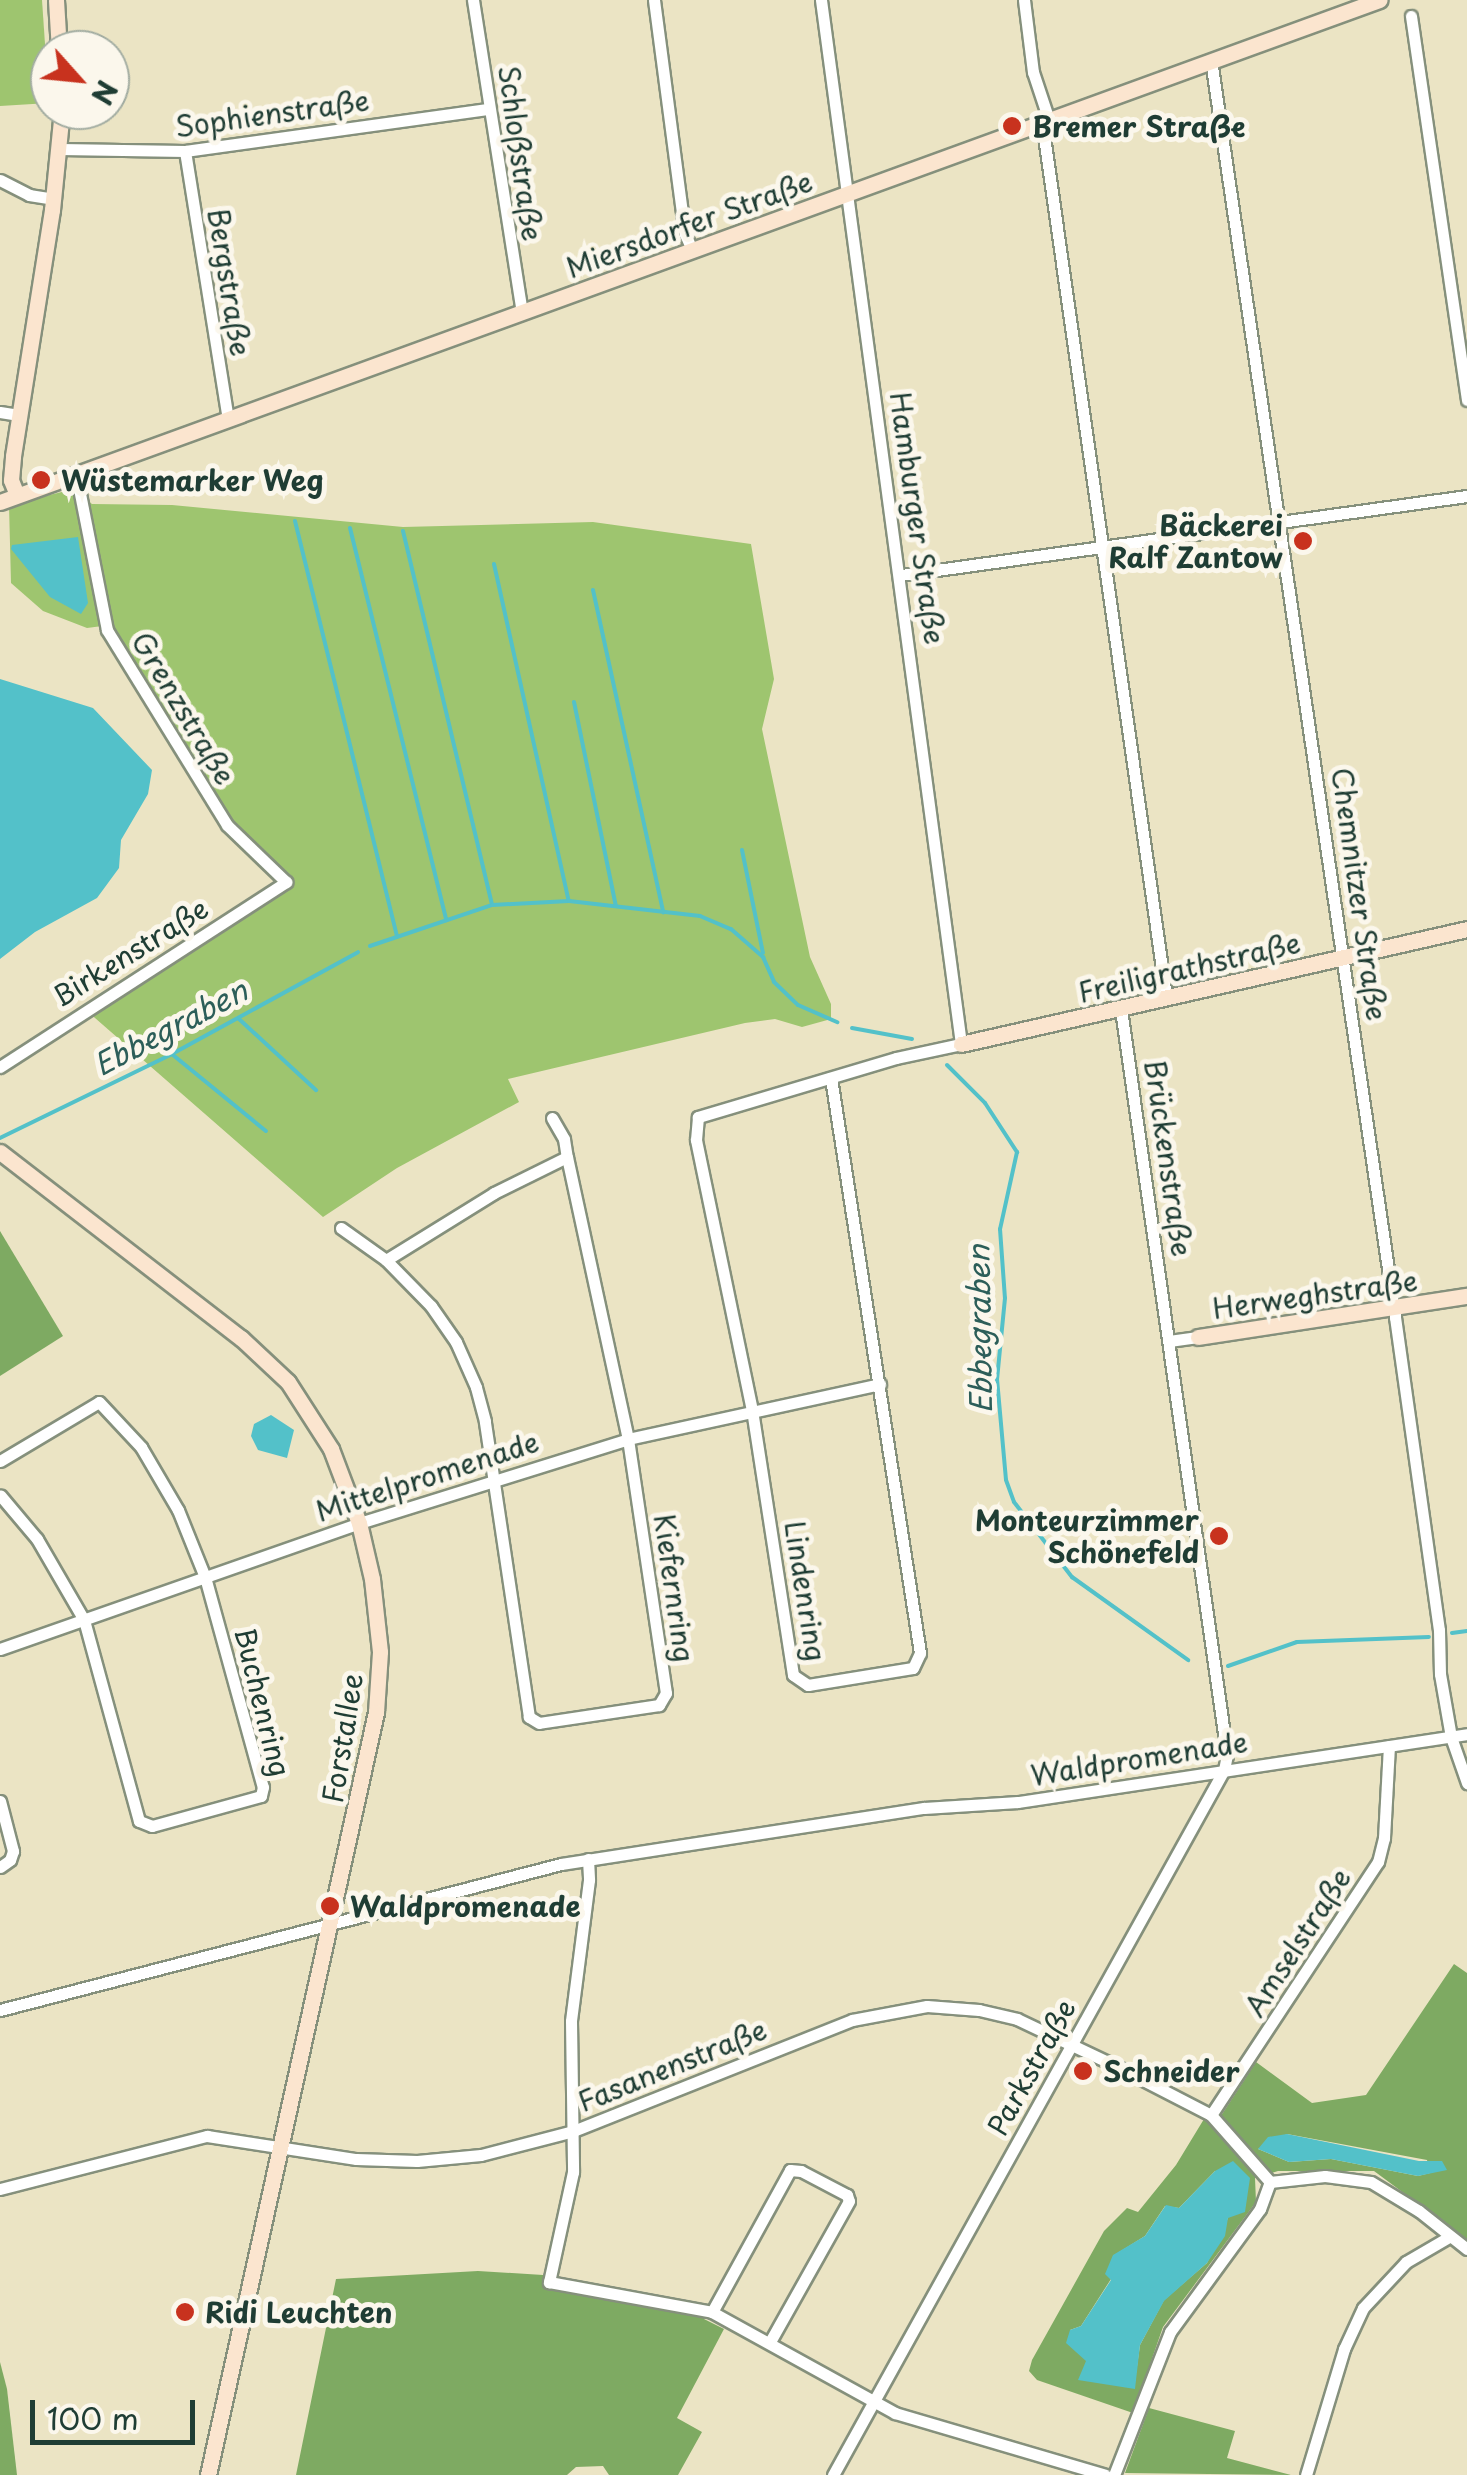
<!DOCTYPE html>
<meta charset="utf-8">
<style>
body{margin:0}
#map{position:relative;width:1467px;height:2475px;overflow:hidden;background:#ebe4c4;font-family:"Playpen Sans",sans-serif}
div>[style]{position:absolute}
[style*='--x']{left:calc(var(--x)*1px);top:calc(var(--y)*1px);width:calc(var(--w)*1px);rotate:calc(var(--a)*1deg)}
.green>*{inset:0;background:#9ec56f}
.forest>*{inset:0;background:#7eaa62}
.water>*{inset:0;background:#53c1c9}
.stream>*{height:4px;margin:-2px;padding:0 2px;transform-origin:2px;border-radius:2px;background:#53c1c9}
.roads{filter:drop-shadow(2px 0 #85907c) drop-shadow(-2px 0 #85907c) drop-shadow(0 2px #85907c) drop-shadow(0 -2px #85907c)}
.street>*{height:11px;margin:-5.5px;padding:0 5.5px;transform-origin:5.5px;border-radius:5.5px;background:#fff}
.secondary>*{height:15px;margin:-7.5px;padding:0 7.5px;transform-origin:7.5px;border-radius:7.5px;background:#fbe5cf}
.dots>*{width:28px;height:28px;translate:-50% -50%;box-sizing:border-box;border:5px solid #fbf7ec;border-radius:50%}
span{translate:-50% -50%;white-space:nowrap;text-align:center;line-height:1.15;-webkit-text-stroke:10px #fbf7ec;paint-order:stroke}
.street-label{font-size:28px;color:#1f3d34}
.poi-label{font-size:28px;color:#1f3d34;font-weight:700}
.left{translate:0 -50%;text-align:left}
.right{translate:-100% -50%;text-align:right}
.water-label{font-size:30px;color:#2c5e59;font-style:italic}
.north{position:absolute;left:30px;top:30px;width:100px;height:100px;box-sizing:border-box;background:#fbf7ec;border:2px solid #a3ada2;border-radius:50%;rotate:117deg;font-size:28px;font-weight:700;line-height:40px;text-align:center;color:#1f3d34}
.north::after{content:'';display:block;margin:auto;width:35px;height:45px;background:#c8321e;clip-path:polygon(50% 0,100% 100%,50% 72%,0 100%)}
.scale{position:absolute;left:30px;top:2400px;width:165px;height:45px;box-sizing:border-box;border:5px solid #1f3d34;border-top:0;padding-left:12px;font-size:30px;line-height:35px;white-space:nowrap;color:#1f3d34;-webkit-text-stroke:8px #fbf7ec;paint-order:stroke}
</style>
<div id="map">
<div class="green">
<div style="clip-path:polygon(0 0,42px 0,49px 103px,0 106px)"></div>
<div style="clip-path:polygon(74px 489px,92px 504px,172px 505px,403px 527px,593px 522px,751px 544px,774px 679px,762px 729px,810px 957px,831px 1004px,831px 1019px,802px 1027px,775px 1019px,745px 1023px,508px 1079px,519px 1102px,397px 1168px,323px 1217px,87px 1011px,293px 885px,230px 824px,110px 625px,87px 628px,43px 611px,11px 583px,9px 505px)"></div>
</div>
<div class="forest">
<div style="clip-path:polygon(0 1231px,63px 1336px,0 1376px)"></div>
<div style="clip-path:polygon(evenodd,1454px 1964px,1467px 1973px,1467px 2240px,1374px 2171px,1278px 2171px,1255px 2178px,1256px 2202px,1163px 2327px,1133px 2413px,1037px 2380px,1029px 2371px,1032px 2360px,1104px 2231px,1127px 2208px,1138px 2212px,1176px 2165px,1204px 2119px,1215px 2125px,1256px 2062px,1312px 2103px,1366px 2095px,1454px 1964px,1287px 2134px,1427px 2160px,1430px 2173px,1418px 2176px,1331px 2159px,1289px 2162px,1258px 2149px,1287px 2134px,1454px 1964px,1215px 2171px,1228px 2218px,1207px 2263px,1164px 2300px,1140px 2345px,1134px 2388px,1070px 2330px,1081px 2326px,1111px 2279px,1113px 2256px,1145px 2236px,1165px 2206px,1179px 2208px,1215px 2171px)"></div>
<div style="clip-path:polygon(478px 2271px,543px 2275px,709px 2306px,704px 2319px,724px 2329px,677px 2418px,702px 2432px,678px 2475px,609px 2475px,603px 2466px,576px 2467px,567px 2475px,296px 2475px,336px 2279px)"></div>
<div style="clip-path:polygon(0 2362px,7px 2389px,17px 2475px,0 2475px)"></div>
<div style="clip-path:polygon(1149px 2408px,1235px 2431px,1227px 2458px,1291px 2475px,1125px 2473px)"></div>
</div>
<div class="water">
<div style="clip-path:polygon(78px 537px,88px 603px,81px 614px,50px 597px,11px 549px,12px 545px)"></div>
<div style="clip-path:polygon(0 679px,93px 708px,152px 770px,148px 794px,121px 840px,119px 868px,97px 898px,35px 932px,0 959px)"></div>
<div style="clip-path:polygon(271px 1415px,294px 1430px,287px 1458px,258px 1450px,251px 1436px,254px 1424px)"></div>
<div style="clip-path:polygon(1287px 2134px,1419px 2161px,1442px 2161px,1447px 2170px,1418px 2176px,1331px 2159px,1289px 2162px,1258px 2149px,1268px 2137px)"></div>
<div style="clip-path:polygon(1233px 2161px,1250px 2178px,1245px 2212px,1228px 2218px,1225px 2236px,1207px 2263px,1164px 2301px,1140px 2345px,1135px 2389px,1078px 2380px,1086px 2361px,1066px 2343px,1070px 2330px,1081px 2326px,1111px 2280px,1105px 2274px,1113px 2255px,1145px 2236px,1166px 2205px,1179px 2208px,1215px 2171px)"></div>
</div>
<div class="stream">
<div style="--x:295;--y:521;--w:428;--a:76.2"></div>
<div style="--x:350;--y:528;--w:404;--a:76.2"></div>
<div style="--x:403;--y:531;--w:384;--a:76.6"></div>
<div style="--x:494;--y:564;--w:345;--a:77.5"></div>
<div style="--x:593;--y:590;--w:330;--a:77.7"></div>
<div style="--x:574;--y:702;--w:208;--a:78.4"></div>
<div style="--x:742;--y:850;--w:105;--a:78.5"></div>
<div style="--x:370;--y:946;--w:129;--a:-18.6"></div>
<div style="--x:492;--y:905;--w:77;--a:-3"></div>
<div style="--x:569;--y:901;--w:132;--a:6.5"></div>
<div style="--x:700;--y:916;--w:34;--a:23"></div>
<div style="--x:731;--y:929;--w:43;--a:41.2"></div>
<div style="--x:763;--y:957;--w:27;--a:66"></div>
<div style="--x:774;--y:982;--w:33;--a:44"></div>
<div style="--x:798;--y:1005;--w:43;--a:23.6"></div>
<div style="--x:239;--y:1019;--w:105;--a:42.7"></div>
<div style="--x:852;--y:1028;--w:61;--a:10.4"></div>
<div style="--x:173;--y:1055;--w:120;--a:39.3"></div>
<div style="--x:947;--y:1065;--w:54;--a:45"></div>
<div style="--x:985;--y:1103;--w:59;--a:56.9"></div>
<div style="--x:1017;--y:1152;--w:79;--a:102.4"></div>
<div style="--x:1000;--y:1229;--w:69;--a:85.9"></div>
<div style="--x:1005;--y:1298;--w:81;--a:95.6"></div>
<div style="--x:997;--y:1379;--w:101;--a:84.9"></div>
<div style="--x:1006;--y:1480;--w:23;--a:70"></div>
<div style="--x:1014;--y:1502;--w:95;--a:52.3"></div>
<div style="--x:1072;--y:1577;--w:143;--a:35.6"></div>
<div style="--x:0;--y:1138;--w:191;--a:-26"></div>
<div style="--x:172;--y:1054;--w:212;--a:-28.7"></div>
<div style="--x:1452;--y:1633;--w:15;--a:-8"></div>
<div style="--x:1228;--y:1666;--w:73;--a:-19.2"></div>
<div style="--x:1297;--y:1642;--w:132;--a:-2.2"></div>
</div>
<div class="roads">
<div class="street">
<div style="--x:473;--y:0;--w:316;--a:81.1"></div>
<div style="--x:654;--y:0;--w:236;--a:82.5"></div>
<div style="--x:685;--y:234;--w:17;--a:66"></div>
<div style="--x:821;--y:0;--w:1053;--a:82.36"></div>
<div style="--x:961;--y:1044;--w:66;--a:167.8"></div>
<div style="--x:896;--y:1058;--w:207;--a:163.4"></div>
<div style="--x:698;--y:1117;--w:23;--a:95"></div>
<div style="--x:696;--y:1140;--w:276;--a:78.3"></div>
<div style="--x:752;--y:1410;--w:268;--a:81.2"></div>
<div style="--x:793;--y:1675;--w:18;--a:34"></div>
<div style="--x:808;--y:1685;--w:106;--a:-9.2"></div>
<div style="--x:913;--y:1668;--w:17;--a:-65"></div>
<div style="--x:920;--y:1653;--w:582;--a:-98.8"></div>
<div style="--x:1024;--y:0;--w:73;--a:82.9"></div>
<div style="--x:1033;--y:72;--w:51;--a:71.6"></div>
<div style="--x:1411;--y:16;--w:388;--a:81.7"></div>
<div style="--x:1211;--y:60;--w:1270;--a:81.67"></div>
<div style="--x:1395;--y:1317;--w:316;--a:82"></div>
<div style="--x:1439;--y:1630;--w:44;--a:88.7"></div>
<div style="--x:1440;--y:1674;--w:64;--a:80.1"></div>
<div style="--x:1451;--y:1737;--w:49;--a:70.8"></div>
<div style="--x:1042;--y:122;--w:884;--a:81.93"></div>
<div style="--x:60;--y:149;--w:125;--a:0.9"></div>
<div style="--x:185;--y:151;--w:307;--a:-7.9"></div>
<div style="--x:185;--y:151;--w:271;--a:80.9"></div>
<div style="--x:0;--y:180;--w:33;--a:27"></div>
<div style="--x:29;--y:195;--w:24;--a:9"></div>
<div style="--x:0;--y:412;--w:19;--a:9"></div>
<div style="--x:901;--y:575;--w:571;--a:-7.95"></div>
<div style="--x:0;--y:1067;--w:341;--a:-32.9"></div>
<div style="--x:286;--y:882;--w:82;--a:-136"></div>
<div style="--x:227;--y:825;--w:229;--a:-121.6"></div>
<div style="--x:107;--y:630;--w:159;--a:-101.2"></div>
<div style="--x:552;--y:1118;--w:24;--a:60"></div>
<div style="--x:564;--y:1139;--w:18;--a:81"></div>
<div style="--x:567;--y:1157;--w:289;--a:77.8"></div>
<div style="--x:628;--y:1439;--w:257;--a:81.5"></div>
<div style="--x:666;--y:1693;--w:14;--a:120"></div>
<div style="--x:659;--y:1705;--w:121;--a:171.5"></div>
<div style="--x:539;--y:1723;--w:12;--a:-149"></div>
<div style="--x:529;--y:1717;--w:299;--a:-98.5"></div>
<div style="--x:485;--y:1421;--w:35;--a:-105"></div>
<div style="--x:476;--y:1387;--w:49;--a:-114"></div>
<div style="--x:456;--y:1342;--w:44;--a:-124.8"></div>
<div style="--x:431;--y:1306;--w:64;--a:-134.4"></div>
<div style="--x:386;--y:1260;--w:127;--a:-31.8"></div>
<div style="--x:494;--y:1193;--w:81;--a:-26.3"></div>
<div style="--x:341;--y:1228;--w:55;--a:35.4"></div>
<div style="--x:1169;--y:1341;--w:29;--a:-8"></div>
<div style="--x:0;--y:1461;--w:115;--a:-30.8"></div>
<div style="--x:99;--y:1402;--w:62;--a:47"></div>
<div style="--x:141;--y:1447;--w:73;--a:59.6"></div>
<div style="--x:178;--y:1510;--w:72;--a:68.1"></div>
<div style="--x:205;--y:1577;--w:218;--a:74.6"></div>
<div style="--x:263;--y:1787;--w:9;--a:103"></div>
<div style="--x:261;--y:1796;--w:113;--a:164.6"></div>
<div style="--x:152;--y:1826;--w:14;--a:-159"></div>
<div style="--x:139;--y:1821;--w:208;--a:-105.3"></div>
<div style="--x:84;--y:1620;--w:94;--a:-120.1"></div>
<div style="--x:37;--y:1539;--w:57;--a:-130.1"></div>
<div style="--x:0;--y:1649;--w:380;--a:-19.3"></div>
<div style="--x:359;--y:1523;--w:282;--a:-17.3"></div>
<div style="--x:628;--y:1439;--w:258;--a:-12.3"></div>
<div style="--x:0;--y:1801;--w:52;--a:75.4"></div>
<div style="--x:13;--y:1851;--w:9;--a:108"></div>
<div style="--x:10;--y:1860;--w:12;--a:145"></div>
<div style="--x:588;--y:1859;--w:21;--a:87"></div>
<div style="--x:589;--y:1880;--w:142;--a:97.3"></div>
<div style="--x:571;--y:2021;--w:151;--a:89.2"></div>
<div style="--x:573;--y:2172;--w:113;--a:102.3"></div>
<div style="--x:549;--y:2282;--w:166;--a:10.4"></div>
<div style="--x:712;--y:2312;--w:209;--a:28.9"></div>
<div style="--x:895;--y:2413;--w:219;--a:16.4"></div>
<div style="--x:0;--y:2010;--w:580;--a:-14.59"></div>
<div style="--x:561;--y:1864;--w:367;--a:-8.8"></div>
<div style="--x:924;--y:1808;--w:94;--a:-3.7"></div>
<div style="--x:1018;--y:1802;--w:454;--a:-8.6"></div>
<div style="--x:1211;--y:2115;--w:303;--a:-56.6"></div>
<div style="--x:1378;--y:1862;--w:25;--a:-76"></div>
<div style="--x:1384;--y:1838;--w:92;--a:-86.9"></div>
<div style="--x:1270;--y:2182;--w:55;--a:-6.2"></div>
<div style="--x:1325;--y:2176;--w:46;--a:7.4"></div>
<div style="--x:1371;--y:2182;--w:56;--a:31.1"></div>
<div style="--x:1419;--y:2211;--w:61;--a:38.4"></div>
<div style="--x:0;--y:2189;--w:214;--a:-14.4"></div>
<div style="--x:207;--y:2136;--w:151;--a:8.8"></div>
<div style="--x:356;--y:2159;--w:61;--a:1.9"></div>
<div style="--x:417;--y:2161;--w:64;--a:-5.4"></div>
<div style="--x:481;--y:2155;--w:95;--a:-14.6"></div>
<div style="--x:573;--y:2131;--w:300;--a:-21.7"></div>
<div style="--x:852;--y:2020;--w:76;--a:-10.6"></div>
<div style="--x:927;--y:2006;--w:52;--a:4.4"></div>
<div style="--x:979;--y:2010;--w:39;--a:13"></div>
<div style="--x:1017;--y:2019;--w:112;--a:25.4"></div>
<div style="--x:1118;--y:2067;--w:105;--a:27.3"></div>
<div style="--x:1211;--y:2115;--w:89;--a:48.6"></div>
<div style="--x:712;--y:2312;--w:162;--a:-61.2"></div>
<div style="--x:790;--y:2170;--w:11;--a:5"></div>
<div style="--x:801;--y:2171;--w:52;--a:27.6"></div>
<div style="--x:847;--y:2195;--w:6;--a:72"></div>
<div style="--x:849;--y:2201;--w:162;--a:119.3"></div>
<div style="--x:833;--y:2475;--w:806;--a:-60.99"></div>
<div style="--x:1224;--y:1770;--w:15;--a:-79"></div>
<div style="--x:1227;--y:1755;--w:753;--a:-98.09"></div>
<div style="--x:1114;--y:2475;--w:154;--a:-68.6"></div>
<div style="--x:1170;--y:2332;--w:152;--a:-53.8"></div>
<div style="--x:1260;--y:2209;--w:29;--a:-70"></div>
<div style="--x:1306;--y:2475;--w:132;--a:-73.2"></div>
<div style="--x:1344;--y:2349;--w:45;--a:-65.1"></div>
<div style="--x:1363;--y:2308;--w:63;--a:-46.9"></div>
<div style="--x:1406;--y:2262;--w:50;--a:-30.2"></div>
</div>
<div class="secondary">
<div style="--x:56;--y:0;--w:50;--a:86.6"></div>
<div style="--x:17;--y:495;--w:16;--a:-112"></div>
<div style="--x:11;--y:480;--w:24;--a:-85"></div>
<div style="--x:13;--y:456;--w:249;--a:-81"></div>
<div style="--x:52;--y:210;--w:100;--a:-84.3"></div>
<div style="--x:0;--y:502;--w:1468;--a:-20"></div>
<div style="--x:961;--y:1044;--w:519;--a:-12.8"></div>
<div style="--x:0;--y:1152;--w:304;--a:37.7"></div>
<div style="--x:241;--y:1338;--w:64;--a:43.1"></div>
<div style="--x:288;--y:1382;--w:80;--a:57.3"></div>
<div style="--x:331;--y:1449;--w:79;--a:69.3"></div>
<div style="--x:359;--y:1523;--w:57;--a:76.9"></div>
<div style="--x:372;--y:1579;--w:73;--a:83.7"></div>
<div style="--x:380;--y:1652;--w:60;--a:93.8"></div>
<div style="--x:376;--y:1712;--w:781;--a:102.42"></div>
<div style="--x:1198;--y:1337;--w:272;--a:-8.7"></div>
</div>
</div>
<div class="dots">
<div style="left:1012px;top:126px;background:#c8321e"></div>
<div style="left:41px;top:480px;background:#c8321e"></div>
<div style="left:1303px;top:541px;background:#c8321e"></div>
<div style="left:1219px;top:1536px;background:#c8321e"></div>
<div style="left:330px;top:1906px;background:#c8321e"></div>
<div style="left:1083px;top:2071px;background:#c8321e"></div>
<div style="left:185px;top:2312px;background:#c8321e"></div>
</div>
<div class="street-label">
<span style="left:272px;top:113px;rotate:-8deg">Sophienstraße</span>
<span style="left:521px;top:153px;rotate:82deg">Schloßstraße</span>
<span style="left:689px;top:224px;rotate:-20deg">Miersdorfer Straße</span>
<span style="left:230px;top:282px;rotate:81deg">Bergstraße</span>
<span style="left:918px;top:518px;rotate:82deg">Hamburger Straße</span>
<span style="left:184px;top:708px;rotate:59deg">Grenzstraße</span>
<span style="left:1360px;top:894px;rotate:82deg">Chemnitzer Straße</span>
<span style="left:130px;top:952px;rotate:-32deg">Birkenstraße</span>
<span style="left:1189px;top:967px;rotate:-13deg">Freiligrathstraße</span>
<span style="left:1169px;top:1158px;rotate:82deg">Brückenstraße</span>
<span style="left:1315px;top:1294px;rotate:-8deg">Herweghstraße</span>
<span style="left:427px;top:1476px;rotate:-18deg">Mittelpromenade</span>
<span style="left:675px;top:1588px;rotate:82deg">Kiefernring</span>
<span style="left:806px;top:1591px;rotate:81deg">Lindenring</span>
<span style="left:263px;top:1702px;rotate:76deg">Buchenring</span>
<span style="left:342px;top:1738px;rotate:-81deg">Forstallee</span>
<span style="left:1139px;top:1758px;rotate:-9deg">Waldpromenade</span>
<span style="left:1297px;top:1942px;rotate:-57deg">Amselstraße</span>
<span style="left:672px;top:2065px;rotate:-22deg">Fasanenstraße</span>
<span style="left:1031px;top:2067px;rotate:-61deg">Parkstraße</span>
</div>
<div class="poi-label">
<span class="left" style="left:1032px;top:126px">Bremer Straße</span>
<span class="left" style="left:61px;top:480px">Wüstemarker Weg</span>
<span class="right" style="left:1283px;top:541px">Bäckerei<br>Ralf Zantow</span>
<span class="right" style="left:1199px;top:1536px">Monteurzimmer<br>Schönefeld</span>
<span class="left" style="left:350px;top:1906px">Waldpromenade</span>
<span class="left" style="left:1103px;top:2071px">Schneider</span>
<span class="left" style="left:205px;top:2312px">Ridi Leuchten</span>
</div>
<div class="water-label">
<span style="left:170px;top:1027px;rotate:-28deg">Ebbegraben</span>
<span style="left:979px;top:1329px;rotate:-91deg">Ebbegraben</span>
</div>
<div class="north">N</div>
<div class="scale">100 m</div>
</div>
